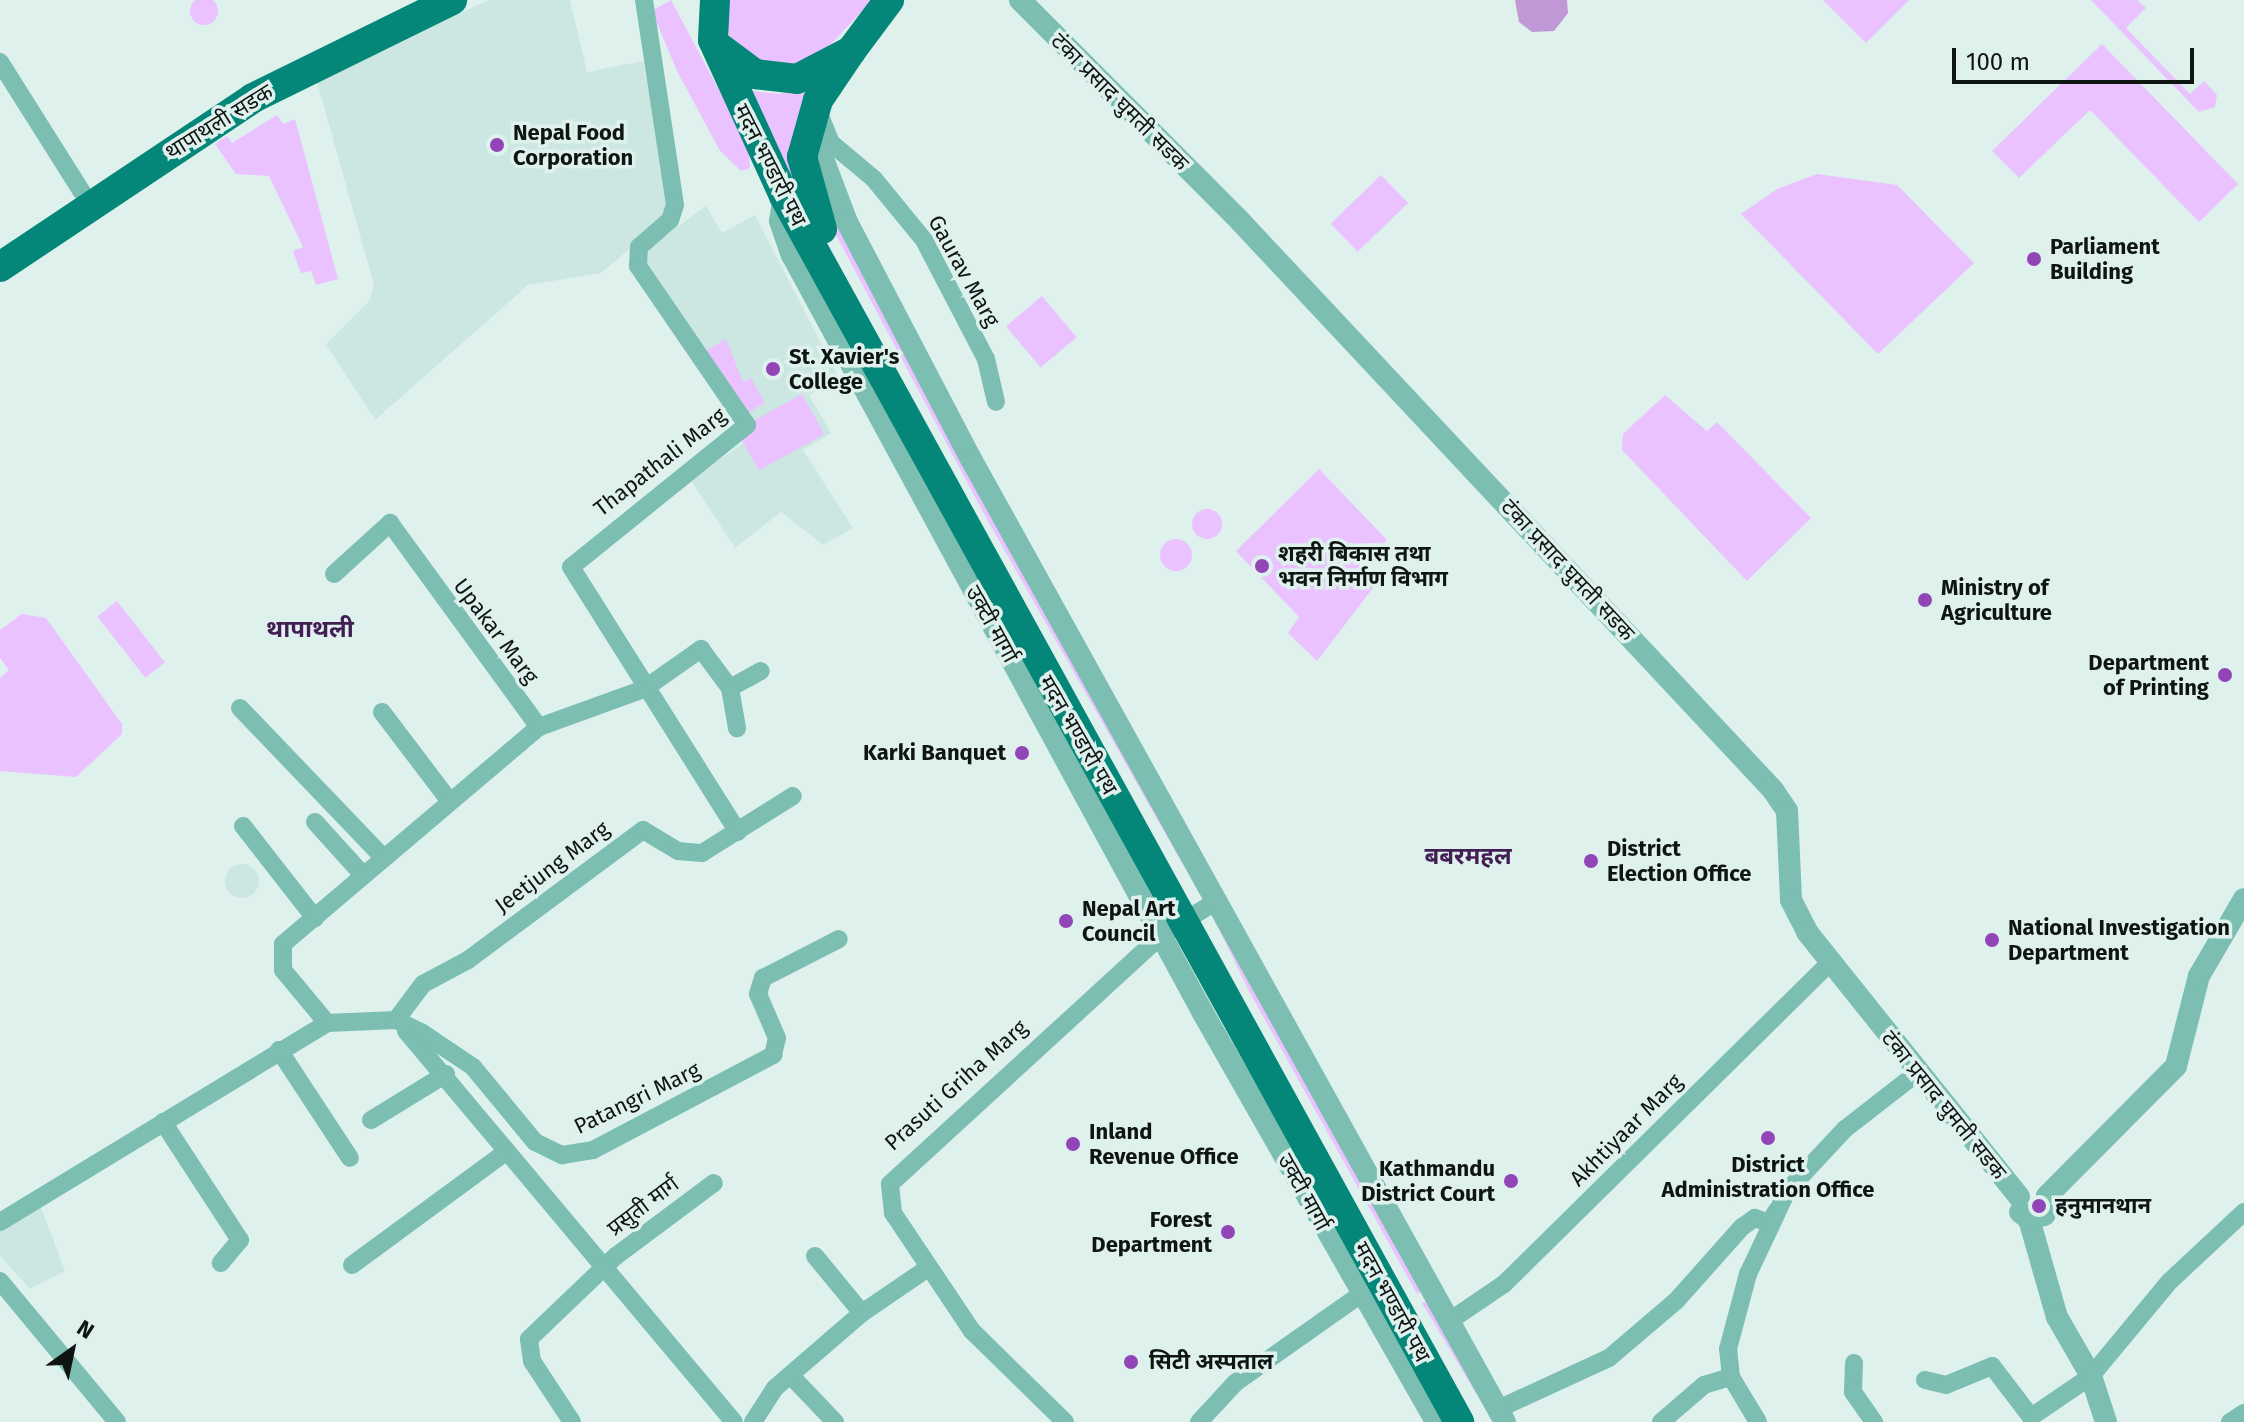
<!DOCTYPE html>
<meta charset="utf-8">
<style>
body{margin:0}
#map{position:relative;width:2244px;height:1422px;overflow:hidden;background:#dff1ed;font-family:"Fira Sans","Noto Sans Devanagari",sans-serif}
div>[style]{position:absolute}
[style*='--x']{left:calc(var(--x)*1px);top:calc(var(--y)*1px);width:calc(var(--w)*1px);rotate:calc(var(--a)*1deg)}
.built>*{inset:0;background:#cce7e2}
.round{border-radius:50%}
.green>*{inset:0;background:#e9c2ff;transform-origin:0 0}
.water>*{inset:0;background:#bf98d5}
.minor>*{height:18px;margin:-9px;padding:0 9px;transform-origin:9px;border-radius:9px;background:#7cbeb2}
.tertiary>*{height:22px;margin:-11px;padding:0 11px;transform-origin:11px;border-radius:11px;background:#7cbeb2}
.trunk>*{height:30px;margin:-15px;padding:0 15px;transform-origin:15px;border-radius:15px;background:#048678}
.dots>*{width:22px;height:22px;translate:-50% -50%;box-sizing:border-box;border:4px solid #dff1ed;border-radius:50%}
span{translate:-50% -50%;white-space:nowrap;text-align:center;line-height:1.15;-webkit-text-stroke:7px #dff1ed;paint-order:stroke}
.street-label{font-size:22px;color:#0f1513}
.poi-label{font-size:22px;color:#0f1513;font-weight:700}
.left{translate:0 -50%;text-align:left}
.right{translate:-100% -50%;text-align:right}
.neighbourhood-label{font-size:24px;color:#421e54;font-weight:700}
.north{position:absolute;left:32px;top:1310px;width:80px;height:80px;-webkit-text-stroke:6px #dff1ed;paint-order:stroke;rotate:33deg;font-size:22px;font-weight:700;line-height:32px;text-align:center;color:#0f1513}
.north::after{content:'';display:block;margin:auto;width:28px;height:36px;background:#0f1513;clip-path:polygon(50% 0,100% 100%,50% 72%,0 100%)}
.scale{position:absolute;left:1952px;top:48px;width:242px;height:36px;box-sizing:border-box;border:4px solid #0f1513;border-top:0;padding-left:10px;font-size:24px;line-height:28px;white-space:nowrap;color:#0f1513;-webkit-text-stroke:6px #dff1ed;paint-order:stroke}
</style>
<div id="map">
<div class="built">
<div style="clip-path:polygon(489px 0,570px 0,587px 72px,643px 61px,673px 212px,601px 273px,528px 285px,375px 420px,326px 344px,370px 300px,374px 285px,316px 78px)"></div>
<div style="clip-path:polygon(706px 206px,722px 233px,755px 215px,839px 378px,809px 395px,831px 433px,803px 450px,853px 528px,823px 545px,781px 512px,735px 548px,690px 479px,747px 441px,645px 264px,650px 247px)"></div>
<div class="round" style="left:225px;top:864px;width:34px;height:34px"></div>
<div style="clip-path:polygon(40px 1205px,65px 1271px,30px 1289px,0 1256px,0 1225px)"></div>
</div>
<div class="green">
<div class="round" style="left:190px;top:-3px;width:28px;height:28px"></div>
<div style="clip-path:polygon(671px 0,748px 145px,750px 168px,741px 171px,720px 151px,677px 71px,652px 11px)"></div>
<div style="clip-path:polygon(722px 0,873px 0,824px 51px,792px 68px,761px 65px,730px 39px)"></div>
<div style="clip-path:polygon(1823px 0,1909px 0,1866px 43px)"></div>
<div style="clip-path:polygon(2091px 0,2137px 0,2146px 8px,2126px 28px,2190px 94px,2204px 81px,2217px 95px,2215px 107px,2199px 112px)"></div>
<div style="clip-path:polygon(2102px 44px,2238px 184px,2199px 222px,2090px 110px,2019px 178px,1992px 151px)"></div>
<div style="clip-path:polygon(814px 83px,793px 182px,752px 91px,780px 94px)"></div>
<div style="clip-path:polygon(277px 115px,283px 124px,295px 119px,338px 279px,316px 285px,311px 271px,301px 273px,293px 251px,303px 247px,269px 176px,236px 174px,215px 144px,227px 136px,232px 143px)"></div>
<div style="clip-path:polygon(1817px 174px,1897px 185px,1974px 263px,1878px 354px,1741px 214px,1777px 189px)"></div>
<div style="left:1381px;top:175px;width:39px;height:70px;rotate:46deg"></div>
<div style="clip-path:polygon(829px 209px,988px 511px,1185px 861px,1182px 863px,984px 514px,835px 233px)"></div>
<div style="left:1042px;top:296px;width:54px;height:47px;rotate:50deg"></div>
<div style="clip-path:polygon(726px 339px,743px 382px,751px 378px,765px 403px,738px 418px,702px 353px)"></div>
<div style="left:802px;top:394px;width:46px;height:75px;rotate:61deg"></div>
<div style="clip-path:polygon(1665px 395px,1707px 431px,1717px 422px,1811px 518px,1747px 581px,1622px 450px,1623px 434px)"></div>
<div style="clip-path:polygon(1319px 469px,1387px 540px,1362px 564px,1376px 584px,1317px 661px,1288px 633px,1299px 617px,1236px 551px)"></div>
<div class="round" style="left:1192px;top:509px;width:30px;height:30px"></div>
<div class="round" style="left:1160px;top:539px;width:32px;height:32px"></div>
<div style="left:117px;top:601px;width:78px;height:25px;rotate:52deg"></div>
<div style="clip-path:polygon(22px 614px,46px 618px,122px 724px,122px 734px,76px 777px,0 771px,0 678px,9px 670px,0 658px,0 630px)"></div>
<div style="clip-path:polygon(1190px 870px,1421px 1291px,1417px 1294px,1249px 991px)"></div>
<div style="clip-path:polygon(1426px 1301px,1493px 1422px,1422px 1303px)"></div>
</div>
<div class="water">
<div style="clip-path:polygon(1515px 0,1567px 0,1568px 13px,1554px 31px,1532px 32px,1519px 22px)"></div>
</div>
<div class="minor">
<div style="--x:644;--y:0;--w:207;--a:81.4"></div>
<div style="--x:675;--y:205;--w:16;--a:108"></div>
<div style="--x:670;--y:220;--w:41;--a:138.9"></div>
<div style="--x:639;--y:247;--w:19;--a:93"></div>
<div style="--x:638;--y:266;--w:193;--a:55.6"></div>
<div style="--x:747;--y:425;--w:226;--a:141.1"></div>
<div style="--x:571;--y:567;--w:313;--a:57.8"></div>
<div style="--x:0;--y:62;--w:154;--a:57.8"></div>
<div style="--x:818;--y:111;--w:35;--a:68"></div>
<div style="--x:831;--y:143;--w:56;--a:39.9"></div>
<div style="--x:874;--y:179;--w:79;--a:50.7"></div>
<div style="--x:924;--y:240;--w:134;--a:62.5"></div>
<div style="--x:986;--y:359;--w:44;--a:76.9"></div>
<div style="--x:334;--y:574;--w:76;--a:-42.3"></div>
<div style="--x:390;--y:523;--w:253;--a:53.9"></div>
<div style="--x:730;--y:688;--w:35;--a:-29"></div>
<div style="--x:240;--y:708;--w:207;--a:46.2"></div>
<div style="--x:382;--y:712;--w:109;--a:52.8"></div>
<div style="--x:315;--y:822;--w:72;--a:47.8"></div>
<div style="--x:243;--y:826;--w:117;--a:52"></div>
<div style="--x:396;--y:1020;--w:45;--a:-53.1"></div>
<div style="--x:423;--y:984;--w:51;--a:-28.1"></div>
<div style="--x:468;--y:960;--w:218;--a:-36.6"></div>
<div style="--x:643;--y:830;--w:41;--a:31"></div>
<div style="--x:678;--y:851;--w:24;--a:5"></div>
<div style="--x:702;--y:853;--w:107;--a:-32.1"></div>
<div style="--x:327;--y:1023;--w:69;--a:-129.7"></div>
<div style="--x:283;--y:970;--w:26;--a:-90"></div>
<div style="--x:283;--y:944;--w:336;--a:-40.3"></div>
<div style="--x:539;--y:727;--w:112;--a:-19.9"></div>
<div style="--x:644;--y:689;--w:70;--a:-35.1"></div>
<div style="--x:701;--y:649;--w:49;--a:53.4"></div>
<div style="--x:730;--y:688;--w:41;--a:80.1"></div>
<div style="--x:406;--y:1031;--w:510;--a:50.01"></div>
<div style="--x:279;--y:1050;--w:129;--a:56.7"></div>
<div style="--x:371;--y:1120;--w:88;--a:-31.5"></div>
<div style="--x:163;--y:1122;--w:141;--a:56.9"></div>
<div style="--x:240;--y:1240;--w:30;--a:130"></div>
<div style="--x:0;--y:1222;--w:383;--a:-31.3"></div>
<div style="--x:327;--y:1023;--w:69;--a:-2.5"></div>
<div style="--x:396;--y:1020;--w:28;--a:26"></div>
<div style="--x:421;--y:1032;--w:63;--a:33.9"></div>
<div style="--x:473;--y:1067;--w:97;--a:50.4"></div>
<div style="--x:535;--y:1142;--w:30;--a:26"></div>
<div style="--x:562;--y:1155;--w:31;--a:-9"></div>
<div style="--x:593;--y:1150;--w:204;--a:-27.8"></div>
<div style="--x:773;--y:1055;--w:17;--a:-77"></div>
<div style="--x:777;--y:1038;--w:48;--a:-113.4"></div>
<div style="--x:758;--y:994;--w:17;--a:-73"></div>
<div style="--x:763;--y:978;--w:85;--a:-27.2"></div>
<div style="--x:815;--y:1256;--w:74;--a:50.5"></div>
<div style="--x:352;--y:1265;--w:191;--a:-36.3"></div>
<div style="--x:0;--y:1281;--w:183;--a:50.3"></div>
<div style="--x:1448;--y:1322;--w:68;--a:-34.2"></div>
<div style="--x:1504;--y:1284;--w:456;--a:-44.6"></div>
<div style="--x:1854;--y:1363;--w:29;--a:92"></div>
<div style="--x:1853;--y:1392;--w:37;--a:55"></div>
<div style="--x:793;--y:1378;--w:61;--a:46.3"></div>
<div style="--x:1925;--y:1380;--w:22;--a:13"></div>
<div style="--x:1946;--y:1385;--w:50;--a:-22.4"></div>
<div style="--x:1992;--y:1366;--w:64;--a:52.6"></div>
<div style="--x:2031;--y:1417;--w:73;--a:-34.3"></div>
<div style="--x:2091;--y:1376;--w:124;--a:-50.3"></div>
<div style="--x:2170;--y:1281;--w:101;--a:-43"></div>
<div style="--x:1498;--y:1409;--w:122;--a:-24.7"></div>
<div style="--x:1609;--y:1358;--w:88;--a:-40.4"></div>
<div style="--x:1676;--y:1301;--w:99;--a:-48.3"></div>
<div style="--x:1742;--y:1227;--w:16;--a:-35"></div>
<div style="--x:1755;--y:1218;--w:15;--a:20"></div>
<div style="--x:1769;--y:1223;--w:15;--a:-58"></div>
<div style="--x:572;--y:1422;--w:73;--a:-123.3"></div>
<div style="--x:532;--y:1361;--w:22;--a:-98"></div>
<div style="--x:529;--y:1339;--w:120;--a:-43.7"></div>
<div style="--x:616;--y:1256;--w:122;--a:-36.7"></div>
<div style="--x:753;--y:1422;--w:40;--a:-57.1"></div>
<div style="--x:775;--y:1388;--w:115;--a:-40.8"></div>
<div style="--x:862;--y:1313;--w:80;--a:-34.3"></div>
<div style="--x:1065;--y:1422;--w:130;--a:-135.6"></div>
<div style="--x:972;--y:1331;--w:142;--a:-123.8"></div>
<div style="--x:893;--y:1213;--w:29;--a:-96"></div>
<div style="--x:890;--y:1184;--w:369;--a:-42.5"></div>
<div style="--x:1162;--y:935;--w:66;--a:-32"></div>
<div style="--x:1199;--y:1422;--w:53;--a:-47.3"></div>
<div style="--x:1235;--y:1383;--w:154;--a:-35.2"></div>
<div style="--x:1661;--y:1422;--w:57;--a:-40.7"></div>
<div style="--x:1704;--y:1385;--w:28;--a:-17"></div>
<div style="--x:1758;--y:1422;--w:52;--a:-121"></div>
<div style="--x:1731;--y:1377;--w:28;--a:-96"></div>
<div style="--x:1728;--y:1349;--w:78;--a:-75.1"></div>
<div style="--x:1748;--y:1274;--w:92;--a:-64.8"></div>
<div style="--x:1787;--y:1191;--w:85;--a:-46.9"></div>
<div style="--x:1845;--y:1129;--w:91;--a:-37.9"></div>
<div style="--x:2230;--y:1422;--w:17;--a:-33"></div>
</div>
<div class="tertiary">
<div style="--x:1020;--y:0;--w:312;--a:45.1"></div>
<div style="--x:1240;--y:221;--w:780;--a:46.87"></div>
<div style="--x:1773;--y:790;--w:25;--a:56"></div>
<div style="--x:1787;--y:811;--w:89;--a:87.4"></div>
<div style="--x:1791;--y:900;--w:36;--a:63"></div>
<div style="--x:1807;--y:932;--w:339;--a:51.3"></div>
<div style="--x:812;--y:130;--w:98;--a:69.2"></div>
<div style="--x:847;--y:222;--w:267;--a:62.4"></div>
<div style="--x:971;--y:459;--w:1101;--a:60.99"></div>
<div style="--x:784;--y:196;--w:25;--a:99"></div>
<div style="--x:780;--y:221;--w:36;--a:71"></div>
<div style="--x:792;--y:255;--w:862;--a:61.53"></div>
<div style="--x:1203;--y:1013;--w:471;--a:60.3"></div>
<div style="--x:2020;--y:1212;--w:11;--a:38"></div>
<div style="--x:2029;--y:1219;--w:102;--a:74.1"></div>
<div style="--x:2057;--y:1317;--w:68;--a:60"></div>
<div style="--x:2091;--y:1376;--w:48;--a:71.9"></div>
<div style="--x:2029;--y:1219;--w:16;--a:-15"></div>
<div style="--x:2044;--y:1215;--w:19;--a:-81"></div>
<div style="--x:2047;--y:1196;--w:183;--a:-45.2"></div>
<div style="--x:2176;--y:1066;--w:93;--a:-75.7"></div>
<div style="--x:2199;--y:976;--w:89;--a:-59.7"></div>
</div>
<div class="trunk">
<div style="--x:715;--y:0;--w:40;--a:92.9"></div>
<div style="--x:713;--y:40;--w:171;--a:65.5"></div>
<div style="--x:784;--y:196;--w:1400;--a:61.16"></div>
<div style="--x:716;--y:45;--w:49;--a:36.6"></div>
<div style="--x:755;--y:74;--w:42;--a:6.8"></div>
<div style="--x:797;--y:79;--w:61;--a:-27.4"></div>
<div style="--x:851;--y:51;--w:64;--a:-53.3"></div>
<div style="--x:822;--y:229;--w:75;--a:-105.5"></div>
<div style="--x:802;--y:157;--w:59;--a:-74.3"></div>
<div style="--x:818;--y:100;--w:59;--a:-56"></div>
<div style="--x:0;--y:267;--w:304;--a:-33.7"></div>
<div style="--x:253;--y:98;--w:222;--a:-26.2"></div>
</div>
<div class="dots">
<div style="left:497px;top:145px;background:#9245b7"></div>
<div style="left:2034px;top:259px;background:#9245b7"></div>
<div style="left:773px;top:369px;background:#9245b7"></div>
<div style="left:1262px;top:566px;background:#9245b7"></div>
<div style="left:1925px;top:600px;background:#9245b7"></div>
<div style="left:2225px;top:675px;background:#9245b7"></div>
<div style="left:1022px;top:753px;background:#9245b7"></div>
<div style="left:1591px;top:861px;background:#9245b7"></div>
<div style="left:1066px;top:921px;background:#9245b7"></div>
<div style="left:1992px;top:940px;background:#9245b7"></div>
<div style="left:1768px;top:1138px;background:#9245b7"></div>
<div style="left:1073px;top:1144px;background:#9245b7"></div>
<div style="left:1511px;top:1181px;background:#9245b7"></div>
<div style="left:2039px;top:1206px;background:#9245b7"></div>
<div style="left:1228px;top:1232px;background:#9245b7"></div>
<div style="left:1131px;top:1362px;background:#9245b7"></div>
</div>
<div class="street-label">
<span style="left:1120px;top:102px;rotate:45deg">टंका प्रसाद घुमती सडक</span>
<span style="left:219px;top:122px;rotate:-32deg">थापाथली सडक</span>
<span style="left:770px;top:165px;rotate:63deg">मदन भण्डारी पथ</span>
<span style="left:964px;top:271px;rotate:61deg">Gaurav Marg</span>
<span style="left:660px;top:462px;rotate:-38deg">Thapathali Marg</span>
<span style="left:1568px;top:570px;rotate:47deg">टंका प्रसाद घुमती सडक</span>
<span style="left:992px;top:624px;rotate:61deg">उक्टी मार्गा</span>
<span style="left:496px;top:631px;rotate:53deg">Upakar Marg</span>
<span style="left:1078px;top:735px;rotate:60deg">मदन भण्डारी पथ</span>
<span style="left:552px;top:867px;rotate:-37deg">Jeetjung Marg</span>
<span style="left:956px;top:1085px;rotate:-42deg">Prasuti Griha Marg</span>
<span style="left:637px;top:1098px;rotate:-26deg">Patangri Marg</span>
<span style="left:1944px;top:1105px;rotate:51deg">टंका प्रसाद घुमती सडक</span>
<span style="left:1626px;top:1130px;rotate:-45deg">Akhtiyaar Marg</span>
<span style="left:1304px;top:1192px;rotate:61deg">उक्टी मार्गा</span>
<span style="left:643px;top:1206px;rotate:-37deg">प्रसुती मार्ग</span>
<span style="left:1392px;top:1302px;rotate:61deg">मदन भण्डारी पथ</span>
</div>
<div class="poi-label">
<span class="left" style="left:513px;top:145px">Nepal Food<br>Corporation</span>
<span class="left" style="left:2050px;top:259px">Parliament<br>Building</span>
<span class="left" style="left:789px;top:369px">St. Xavier's<br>College</span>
<span class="left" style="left:1278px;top:566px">शहरी बिकास तथा<br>भवन निर्माण विभाग</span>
<span class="left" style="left:1941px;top:600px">Ministry of<br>Agriculture</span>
<span class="right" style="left:2209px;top:675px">Department<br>of Printing</span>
<span class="right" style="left:1006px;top:753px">Karki Banquet</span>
<span class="left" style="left:1607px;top:861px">District<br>Election Office</span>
<span class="left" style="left:1082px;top:921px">Nepal Art<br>Council</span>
<span class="left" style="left:2008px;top:940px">National Investigation<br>Department</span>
<span class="left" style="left:1089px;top:1144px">Inland<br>Revenue Office</span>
<span style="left:1768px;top:1177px">District<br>Administration Office</span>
<span class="right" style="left:1495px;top:1181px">Kathmandu<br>District Court</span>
<span class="left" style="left:2055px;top:1206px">हनुमानथान</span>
<span class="right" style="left:1212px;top:1232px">Forest<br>Department</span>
<span class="left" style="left:1149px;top:1362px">सिटी अस्पताल</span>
</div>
<div class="neighbourhood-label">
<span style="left:310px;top:630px">थापाथली</span>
<span style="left:1468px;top:857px">बबरमहल</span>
</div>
<div class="north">N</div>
<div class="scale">100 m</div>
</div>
